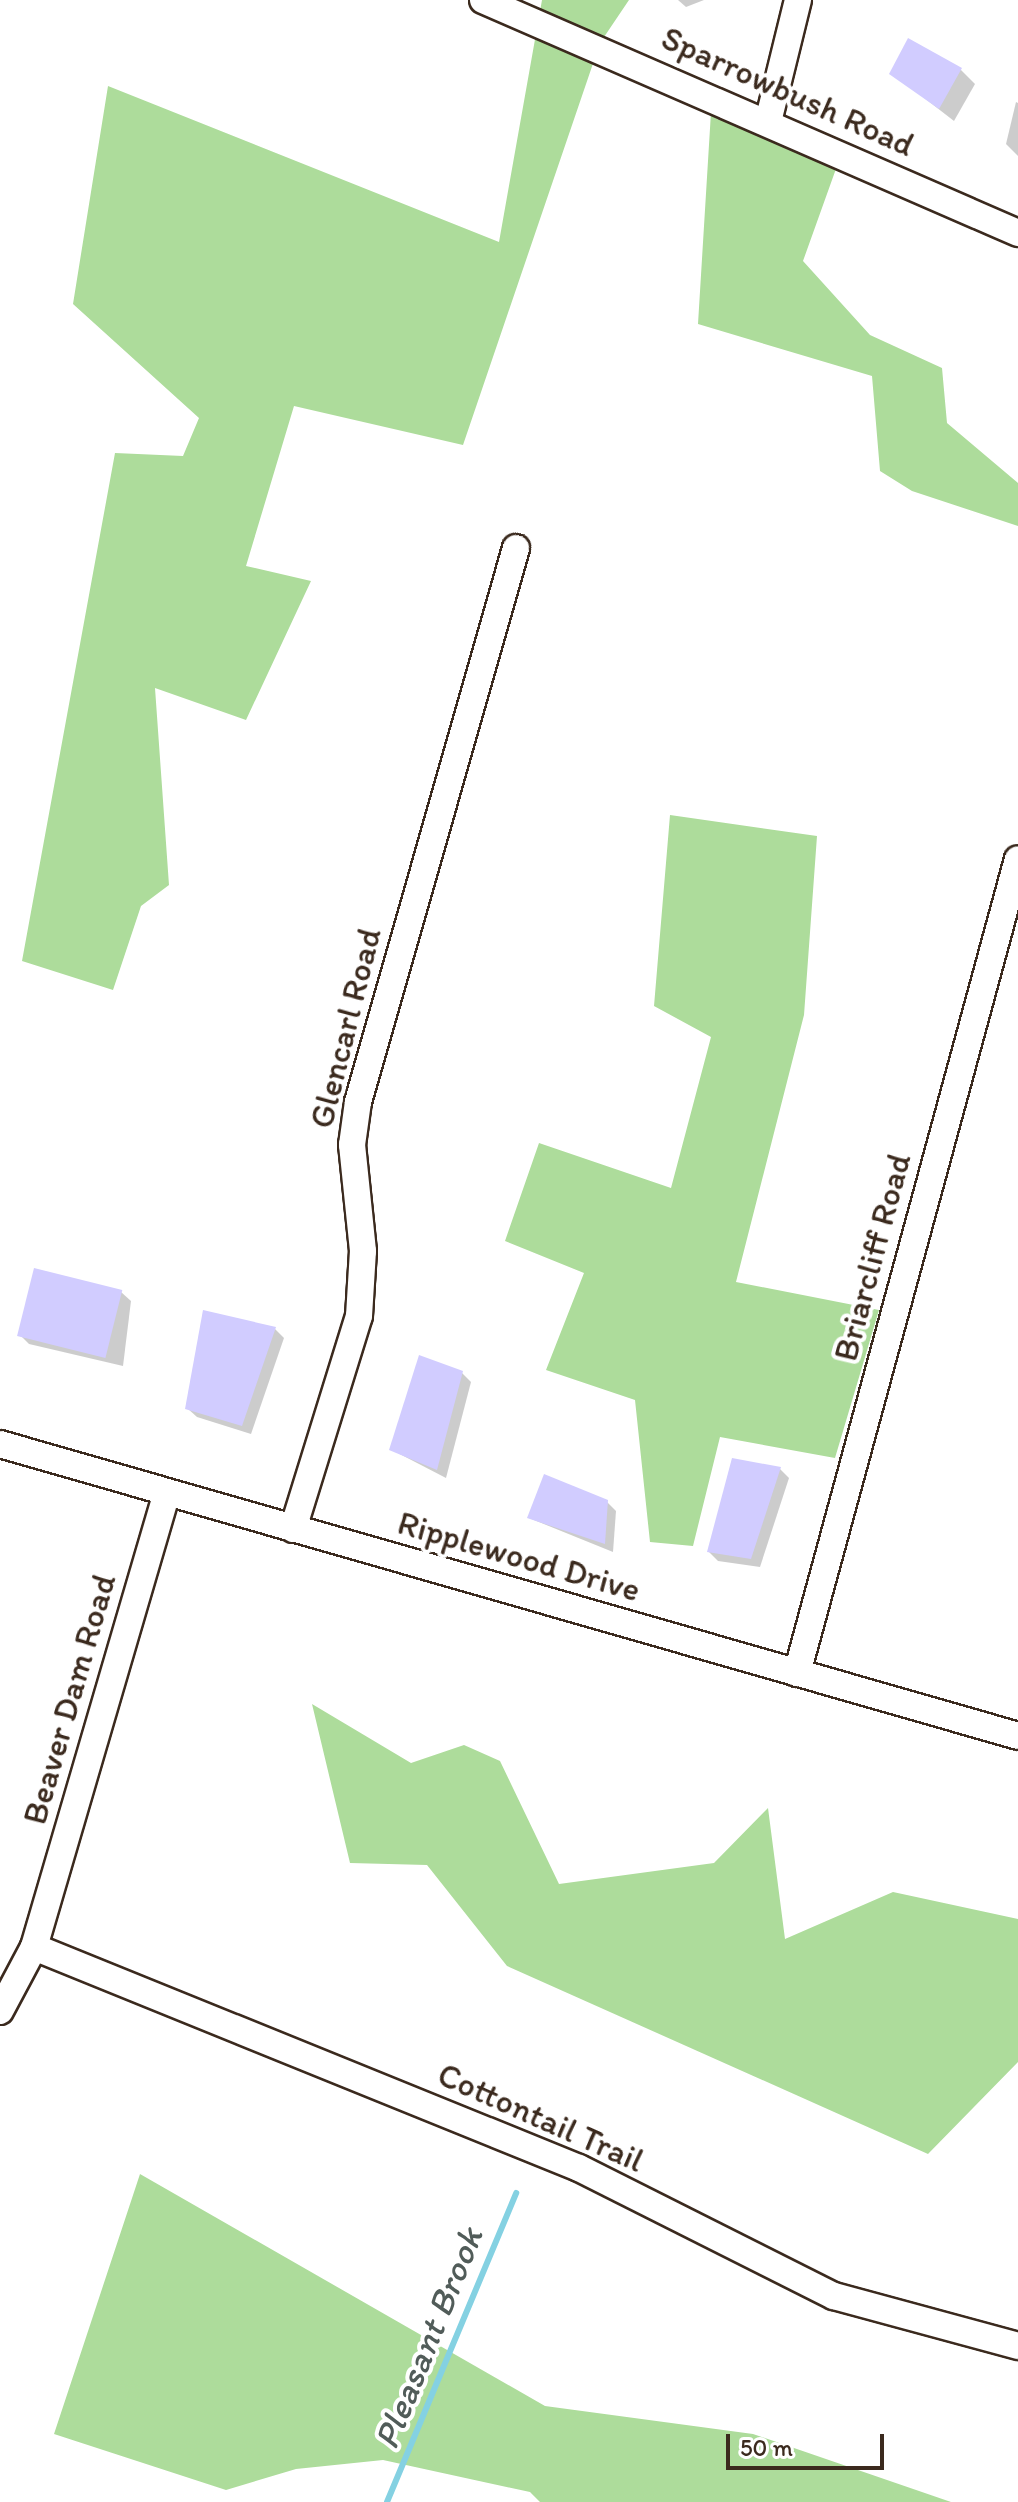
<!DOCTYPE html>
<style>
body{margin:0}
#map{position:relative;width:1018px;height:2502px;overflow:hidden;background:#fff;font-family:Itim,sans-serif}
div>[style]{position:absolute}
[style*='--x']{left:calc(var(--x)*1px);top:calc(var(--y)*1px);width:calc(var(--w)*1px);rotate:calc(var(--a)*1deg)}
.green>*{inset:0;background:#addc9b}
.shadow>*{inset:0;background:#0003}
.stream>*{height:6px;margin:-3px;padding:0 3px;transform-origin:3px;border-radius:3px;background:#84d1e2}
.building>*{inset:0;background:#d1ccff;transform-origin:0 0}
.roads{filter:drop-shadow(2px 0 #3b2a1e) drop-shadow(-2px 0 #3b2a1e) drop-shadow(0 2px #3b2a1e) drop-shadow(0 -2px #3b2a1e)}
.minor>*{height:26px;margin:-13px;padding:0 13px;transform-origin:13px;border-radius:13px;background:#fff}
span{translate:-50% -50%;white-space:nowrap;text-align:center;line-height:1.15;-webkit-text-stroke:8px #fff;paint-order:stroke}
.street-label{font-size:34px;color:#3b2a1e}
.water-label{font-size:36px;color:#515c59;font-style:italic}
.scale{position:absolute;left:726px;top:2434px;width:158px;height:36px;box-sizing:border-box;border:4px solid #3b2a1e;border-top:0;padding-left:10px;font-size:24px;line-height:28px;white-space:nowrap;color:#3b2a1e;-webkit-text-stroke:6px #fff;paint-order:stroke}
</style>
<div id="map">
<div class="green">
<div style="clip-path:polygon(542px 0,629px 0,600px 43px,463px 445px,294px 406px,246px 566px,311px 581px,246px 720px,155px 688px,169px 885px,141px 906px,113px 990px,22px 961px,115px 453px,183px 456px,199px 418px,73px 304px,108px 86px,499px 242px)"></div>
<div style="clip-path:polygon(711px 112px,837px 166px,803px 261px,870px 335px,942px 368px,947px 423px,1018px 483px,1018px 526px,912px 491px,880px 471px,872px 376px,698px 324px)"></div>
<div style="clip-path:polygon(670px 815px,817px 836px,804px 1015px,736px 1282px,879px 1310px,835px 1458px,720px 1437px,693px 1546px,650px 1542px,635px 1400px,546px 1370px,584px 1273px,505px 1241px,539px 1143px,671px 1188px,711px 1037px,654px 1006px)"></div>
<div style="clip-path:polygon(312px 1704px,411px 1763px,464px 1745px,500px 1761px,559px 1884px,714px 1863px,768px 1808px,785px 1939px,893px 1892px,1018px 1919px,1018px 2062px,928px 2154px,507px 1966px,427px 1865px,350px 1863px)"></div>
<div style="clip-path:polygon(140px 2174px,545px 2406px,753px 2434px,951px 2502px,540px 2502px,530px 2492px,383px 2460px,296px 2469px,226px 2490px,54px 2434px)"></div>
</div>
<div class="shadow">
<div style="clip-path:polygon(678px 0,704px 0,686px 7px)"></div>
<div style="clip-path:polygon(961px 70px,975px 84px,954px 121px,892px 73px)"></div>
<div style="clip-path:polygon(1016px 102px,1018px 103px,1018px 156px,1006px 144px)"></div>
<div style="clip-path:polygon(121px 1292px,131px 1301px,123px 1366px,29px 1344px,20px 1335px)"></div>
<div style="clip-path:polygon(275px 1329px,284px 1338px,251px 1434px,197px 1417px,187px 1408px)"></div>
<div style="clip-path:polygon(462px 1373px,471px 1382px,446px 1478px,392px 1450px)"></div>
<div style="clip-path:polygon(780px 1469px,789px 1478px,760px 1567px,718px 1561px,709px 1552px)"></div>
<div style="clip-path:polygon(606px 1501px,616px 1511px,613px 1552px,529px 1518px)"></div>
</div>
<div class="stream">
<div style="--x:387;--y:2502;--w:335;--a:-67.3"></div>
</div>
<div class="building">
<div style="clip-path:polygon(908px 38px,962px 68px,939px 109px,889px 74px)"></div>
<div style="left:34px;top:1268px;width:91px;height:70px;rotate:14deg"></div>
<div style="clip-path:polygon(203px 1310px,276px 1327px,242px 1426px,185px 1409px)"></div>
<div style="clip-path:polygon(419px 1355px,463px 1371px,437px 1470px,389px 1450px)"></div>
<div style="clip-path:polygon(732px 1458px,781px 1467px,751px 1559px,707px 1552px)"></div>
<div style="clip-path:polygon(544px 1474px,608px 1500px,605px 1544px,527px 1518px)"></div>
</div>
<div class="roads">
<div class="minor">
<div style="--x:483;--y:0;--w:584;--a:23.53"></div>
<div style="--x:768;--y:122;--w:126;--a:-76.2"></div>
<div style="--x:0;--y:1444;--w:1059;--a:16"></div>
<div style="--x:293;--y:1529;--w:223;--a:-72.8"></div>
<div style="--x:359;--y:1316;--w:65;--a:-86.5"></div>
<div style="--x:363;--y:1251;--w:107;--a:-95.9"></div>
<div style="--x:352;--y:1145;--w:43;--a:-82.1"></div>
<div style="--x:358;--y:1102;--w:576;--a:-74.08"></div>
<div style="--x:797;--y:1673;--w:843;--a:-74.81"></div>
<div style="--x:34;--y:1947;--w:588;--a:22.07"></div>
<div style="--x:579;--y:2168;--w:285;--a:26.7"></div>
<div style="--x:834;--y:2296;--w:191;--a:15.2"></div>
<div style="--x:0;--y:2011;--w:72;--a:-62"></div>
<div style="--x:34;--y:1947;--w:473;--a:-73.7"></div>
</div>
</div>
<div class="street-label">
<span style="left:788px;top:91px;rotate:24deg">Sparrowbush Road</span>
<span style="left:345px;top:1028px;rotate:-76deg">Glencarl Road</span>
<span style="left:872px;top:1257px;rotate:-75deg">Briarcliff Road</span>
<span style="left:519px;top:1556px;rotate:16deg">Ripplewood Drive</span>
<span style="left:69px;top:1699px;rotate:-74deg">Beaver Dam Road</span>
<span style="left:541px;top:2117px;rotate:24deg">Cottontail Trail</span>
</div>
<div class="water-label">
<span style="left:428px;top:2338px;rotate:-68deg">Pleasant Brook</span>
</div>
<div class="scale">50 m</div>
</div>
